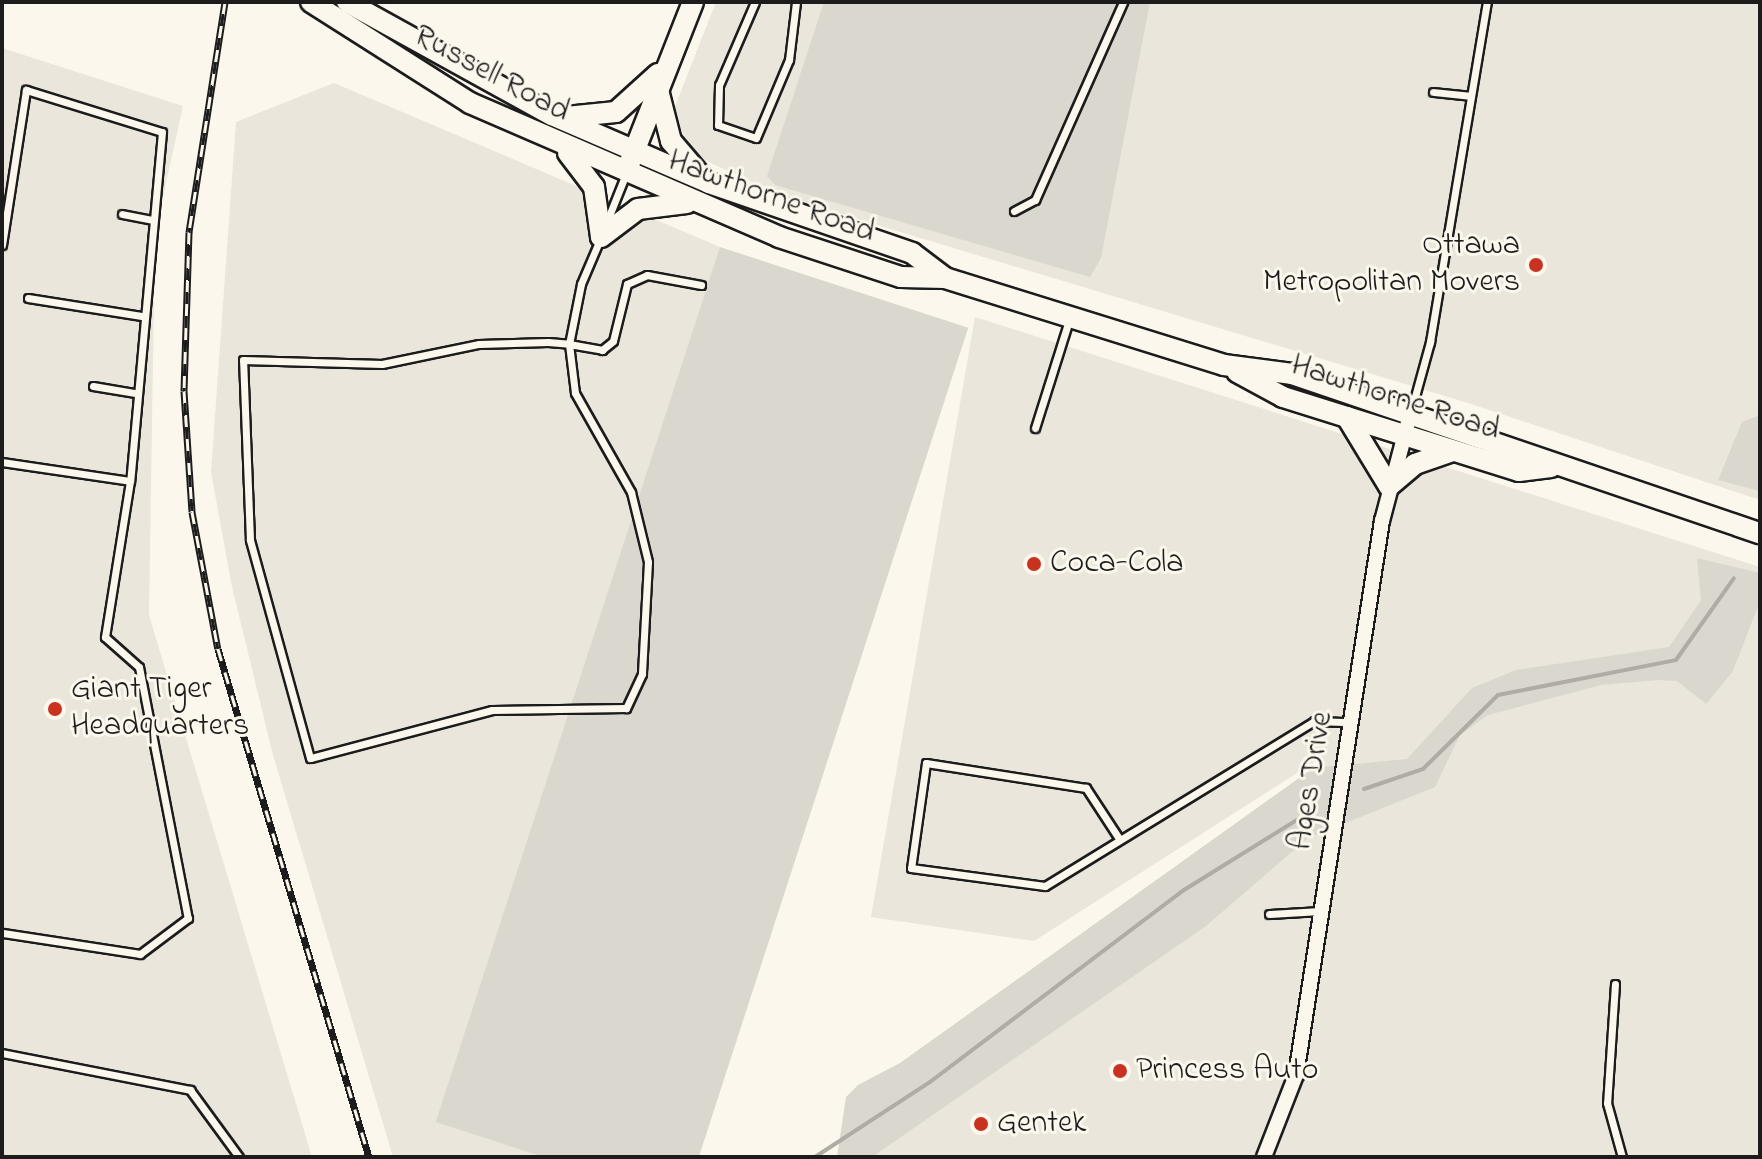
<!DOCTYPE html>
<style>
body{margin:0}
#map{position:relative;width:1762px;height:1159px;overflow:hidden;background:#fbf7ec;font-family:"Indie Flower",sans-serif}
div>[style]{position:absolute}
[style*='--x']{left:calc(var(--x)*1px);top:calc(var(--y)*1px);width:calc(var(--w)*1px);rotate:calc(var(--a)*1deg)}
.built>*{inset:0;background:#eae6dc}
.green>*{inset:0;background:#dad7ce;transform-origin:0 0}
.stream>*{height:4px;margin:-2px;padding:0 2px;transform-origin:2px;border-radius:2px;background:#afaca5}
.roads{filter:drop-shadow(2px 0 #1c1c1c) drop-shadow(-2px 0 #1c1c1c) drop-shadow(0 2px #1c1c1c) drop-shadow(0 -2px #1c1c1c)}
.lane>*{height:7px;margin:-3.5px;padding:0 3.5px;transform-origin:3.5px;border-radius:3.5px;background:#fbf7ec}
.street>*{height:14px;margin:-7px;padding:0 7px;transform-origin:7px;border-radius:7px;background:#fbf7ec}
.secondary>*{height:20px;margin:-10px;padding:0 10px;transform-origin:10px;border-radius:10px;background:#fbf7ec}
.rail>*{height:7px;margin-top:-3.5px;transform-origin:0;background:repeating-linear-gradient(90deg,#fbf7ec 0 12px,#1c1c1c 0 24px);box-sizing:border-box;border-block:2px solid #1c1c1c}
.dots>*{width:22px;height:22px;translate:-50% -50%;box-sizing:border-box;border:4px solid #fbf7ec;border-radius:50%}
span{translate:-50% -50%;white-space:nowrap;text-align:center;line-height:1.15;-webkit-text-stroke:6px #fbf7ec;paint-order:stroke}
.street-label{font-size:32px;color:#1c1c1c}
.poi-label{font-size:32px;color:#1c1c1c}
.right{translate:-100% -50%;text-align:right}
.left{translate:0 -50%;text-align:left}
.frame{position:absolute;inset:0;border:4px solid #1c1c1c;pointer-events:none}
</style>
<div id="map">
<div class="built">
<div style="clip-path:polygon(716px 2px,1760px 2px,1760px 500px,1468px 403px,781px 196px,696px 156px,672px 114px)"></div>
<div style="clip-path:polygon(2px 48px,183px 106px,155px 233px,149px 615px,312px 1157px,2px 1157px)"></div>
<div style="clip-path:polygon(334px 83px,720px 247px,585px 1157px,393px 1157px,273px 755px,232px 587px,211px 472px,236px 122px)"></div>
<div style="clip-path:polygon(975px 317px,1760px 567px,1760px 1157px,857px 1157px,1318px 826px,1319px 759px,1034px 941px,871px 917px)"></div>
</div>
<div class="green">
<div style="clip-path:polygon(824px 2px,1150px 2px,1101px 258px,1090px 277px,775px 185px,767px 176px)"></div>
<div style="left:720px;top:247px;width:261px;height:920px;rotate:18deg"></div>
<div style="clip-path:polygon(1760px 415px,1760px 491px,1718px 480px,1742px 422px)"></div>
<div style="clip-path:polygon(1697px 558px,1760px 573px,1760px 601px,1733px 671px,1706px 704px,1677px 681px,1658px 680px,1601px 685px,1488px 715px,1460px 735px,1435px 787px,1308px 838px,1206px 926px,872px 1157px,837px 1157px,846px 1097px,858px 1085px,900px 1063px,1313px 768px,1407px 759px,1472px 688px,1516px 670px,1669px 647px,1701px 600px)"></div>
</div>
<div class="stream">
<div style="--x:1364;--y:789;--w:62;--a:-18.7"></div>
<div style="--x:1423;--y:769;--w:105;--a:-44.6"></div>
<div style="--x:1498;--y:695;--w:181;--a:-11.1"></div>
<div style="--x:1676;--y:660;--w:100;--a:-54.7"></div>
<div style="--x:815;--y:1157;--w:137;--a:-33.1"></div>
<div style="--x:930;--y:1082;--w:318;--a:-37.1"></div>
<div style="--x:1184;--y:890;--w:152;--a:-31.8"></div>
</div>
<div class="roads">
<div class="lane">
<div style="--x:755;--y:2;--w:90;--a:113.4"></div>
<div style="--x:719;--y:85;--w:40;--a:91.4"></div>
<div style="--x:718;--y:125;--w:40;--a:18.9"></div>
<div style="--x:756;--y:138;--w:85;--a:-67.1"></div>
<div style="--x:789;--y:60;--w:58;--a:-83.1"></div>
<div style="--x:1433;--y:92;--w:38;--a:6"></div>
<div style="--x:1014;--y:211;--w:24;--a:-28"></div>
<div style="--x:1035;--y:200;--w:217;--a:-66"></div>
<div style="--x:122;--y:214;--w:31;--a:11"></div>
<div style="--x:605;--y:226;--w:54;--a:-68.2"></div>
<div style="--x:601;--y:237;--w:51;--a:113.1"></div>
<div style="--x:581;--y:284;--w:61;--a:101.3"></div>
<div style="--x:569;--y:344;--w:49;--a:83"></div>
<div style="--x:575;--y:393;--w:114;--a:60.5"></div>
<div style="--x:631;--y:492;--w:72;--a:76.3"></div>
<div style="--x:648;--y:562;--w:112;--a:93.1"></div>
<div style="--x:642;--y:674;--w:38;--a:115"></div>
<div style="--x:626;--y:708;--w:134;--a:179.1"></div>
<div style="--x:492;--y:710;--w:188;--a:165.2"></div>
<div style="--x:310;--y:758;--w:226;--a:-105.4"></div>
<div style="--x:250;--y:540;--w:180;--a:-92.2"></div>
<div style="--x:243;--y:360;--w:139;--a:1.6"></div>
<div style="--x:382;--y:364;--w:99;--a:-11.7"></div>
<div style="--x:479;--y:344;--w:69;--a:-1.7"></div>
<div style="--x:548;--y:342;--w:21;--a:5"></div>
<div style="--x:569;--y:344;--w:34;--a:10"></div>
<div style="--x:602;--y:350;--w:14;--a:-39"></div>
<div style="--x:613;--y:341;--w:59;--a:-76.2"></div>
<div style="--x:627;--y:284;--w:22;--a:-24"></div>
<div style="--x:647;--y:275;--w:55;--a:10.5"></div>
<div style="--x:2;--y:245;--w:157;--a:-81.2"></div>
<div style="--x:26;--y:90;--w:142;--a:17.2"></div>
<div style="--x:162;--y:132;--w:350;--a:95.2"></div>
<div style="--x:130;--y:481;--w:158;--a:99.1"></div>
<div style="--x:105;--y:637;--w:45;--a:41.4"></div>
<div style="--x:139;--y:667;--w:256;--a:79"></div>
<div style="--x:188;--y:918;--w:60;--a:143.1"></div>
<div style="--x:140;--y:954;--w:140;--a:-171.3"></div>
<div style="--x:28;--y:298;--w:115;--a:9"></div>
<div style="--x:93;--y:386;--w:43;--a:9.5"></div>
<div style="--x:1411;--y:411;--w:72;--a:-74.6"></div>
<div style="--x:1430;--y:342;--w:345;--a:-80.5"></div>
<div style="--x:1035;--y:428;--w:113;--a:-72.5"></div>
<div style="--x:2;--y:462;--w:129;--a:8.4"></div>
<div style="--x:1118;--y:837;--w:59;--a:-123.1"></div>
<div style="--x:1086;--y:788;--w:162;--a:-171.1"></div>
<div style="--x:926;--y:763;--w:106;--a:98.1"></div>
<div style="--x:911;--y:868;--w:135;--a:7.7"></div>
<div style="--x:1045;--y:886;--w:316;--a:-31.5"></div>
<div style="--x:1314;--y:721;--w:37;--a:2"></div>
<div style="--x:1269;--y:914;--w:52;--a:-3.3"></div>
<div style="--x:1615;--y:984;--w:119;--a:93.8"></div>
<div style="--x:1607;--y:1103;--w:56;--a:74.5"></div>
<div style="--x:2;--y:1053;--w:192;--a:11.1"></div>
<div style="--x:190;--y:1090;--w:83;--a:53.8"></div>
</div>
<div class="street">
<div style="--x:1264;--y:1157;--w:88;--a:-68.7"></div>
<div style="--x:1296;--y:1075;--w:561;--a:-81.18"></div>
<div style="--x:1382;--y:521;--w:114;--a:-75.2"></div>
</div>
<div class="secondary">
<div style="--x:311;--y:2;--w:188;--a:32.4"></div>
<div style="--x:470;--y:103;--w:337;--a:23.4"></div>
<div style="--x:779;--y:237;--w:128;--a:18.2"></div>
<div style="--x:901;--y:277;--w:44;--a:1.3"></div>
<div style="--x:945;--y:278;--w:292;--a:17.3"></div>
<div style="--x:1224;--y:365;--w:69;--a:7.5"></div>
<div style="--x:1292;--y:374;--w:494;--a:18.8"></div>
<div style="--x:347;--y:2;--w:234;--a:28.9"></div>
<div style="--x:552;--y:115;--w:171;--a:23.4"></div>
<div style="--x:709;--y:183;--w:215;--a:19"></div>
<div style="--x:912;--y:253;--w:41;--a:37.1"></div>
<div style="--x:658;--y:90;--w:53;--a:75.7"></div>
<div style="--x:671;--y:141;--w:45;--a:49.5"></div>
<div style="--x:566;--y:117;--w:50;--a:-5.7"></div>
<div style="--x:616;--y:112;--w:57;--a:-42.1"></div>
<div style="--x:568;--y:153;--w:43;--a:52.6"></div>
<div style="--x:594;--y:187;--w:50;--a:82"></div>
<div style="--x:630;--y:162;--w:172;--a:-68.5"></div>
<div style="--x:601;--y:237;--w:46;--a:-37.1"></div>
<div style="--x:638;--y:209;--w:49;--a:-7"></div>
<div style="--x:1237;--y:372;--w:52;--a:28.5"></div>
<div style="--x:1283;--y:397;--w:247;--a:17.4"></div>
<div style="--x:1519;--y:471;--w:32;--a:-7"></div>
<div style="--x:1347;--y:417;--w:81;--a:58.7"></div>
<div style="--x:1389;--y:486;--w:34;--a:-40"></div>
<div style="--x:1415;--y:464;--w:39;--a:-19"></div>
</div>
</div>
<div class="rail">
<div style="--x:225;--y:2;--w:233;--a:98.9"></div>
<div style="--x:189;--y:232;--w:159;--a:91.8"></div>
<div style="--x:184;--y:391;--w:121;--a:86.2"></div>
<div style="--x:192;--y:512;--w:139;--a:79.3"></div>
<div style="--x:218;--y:649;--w:530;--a:73.45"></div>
</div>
<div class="dots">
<div style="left:1536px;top:265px;background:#c8321e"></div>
<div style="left:1034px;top:564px;background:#c8321e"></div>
<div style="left:55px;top:709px;background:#c8321e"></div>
<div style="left:1120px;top:1071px;background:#c8321e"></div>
<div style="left:981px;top:1124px;background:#c8321e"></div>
</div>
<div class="street-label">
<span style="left:491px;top:75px;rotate:28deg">Russell Road</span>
<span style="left:771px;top:198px;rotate:20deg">Hawthorne Road</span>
<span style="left:1395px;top:399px;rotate:18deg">Hawthorne Road</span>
<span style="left:1313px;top:781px;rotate:-81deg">Ages Drive</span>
</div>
<div class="poi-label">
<span class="right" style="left:1520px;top:265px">Ottawa<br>Metropolitan Movers</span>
<span class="left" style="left:1050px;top:564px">Coca-Cola</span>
<span class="left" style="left:71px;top:709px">Giant Tiger<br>Headquarters</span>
<span class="left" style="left:1136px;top:1071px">Princess Auto</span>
<span class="left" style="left:997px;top:1124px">Gentek</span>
</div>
<div class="frame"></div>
</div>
